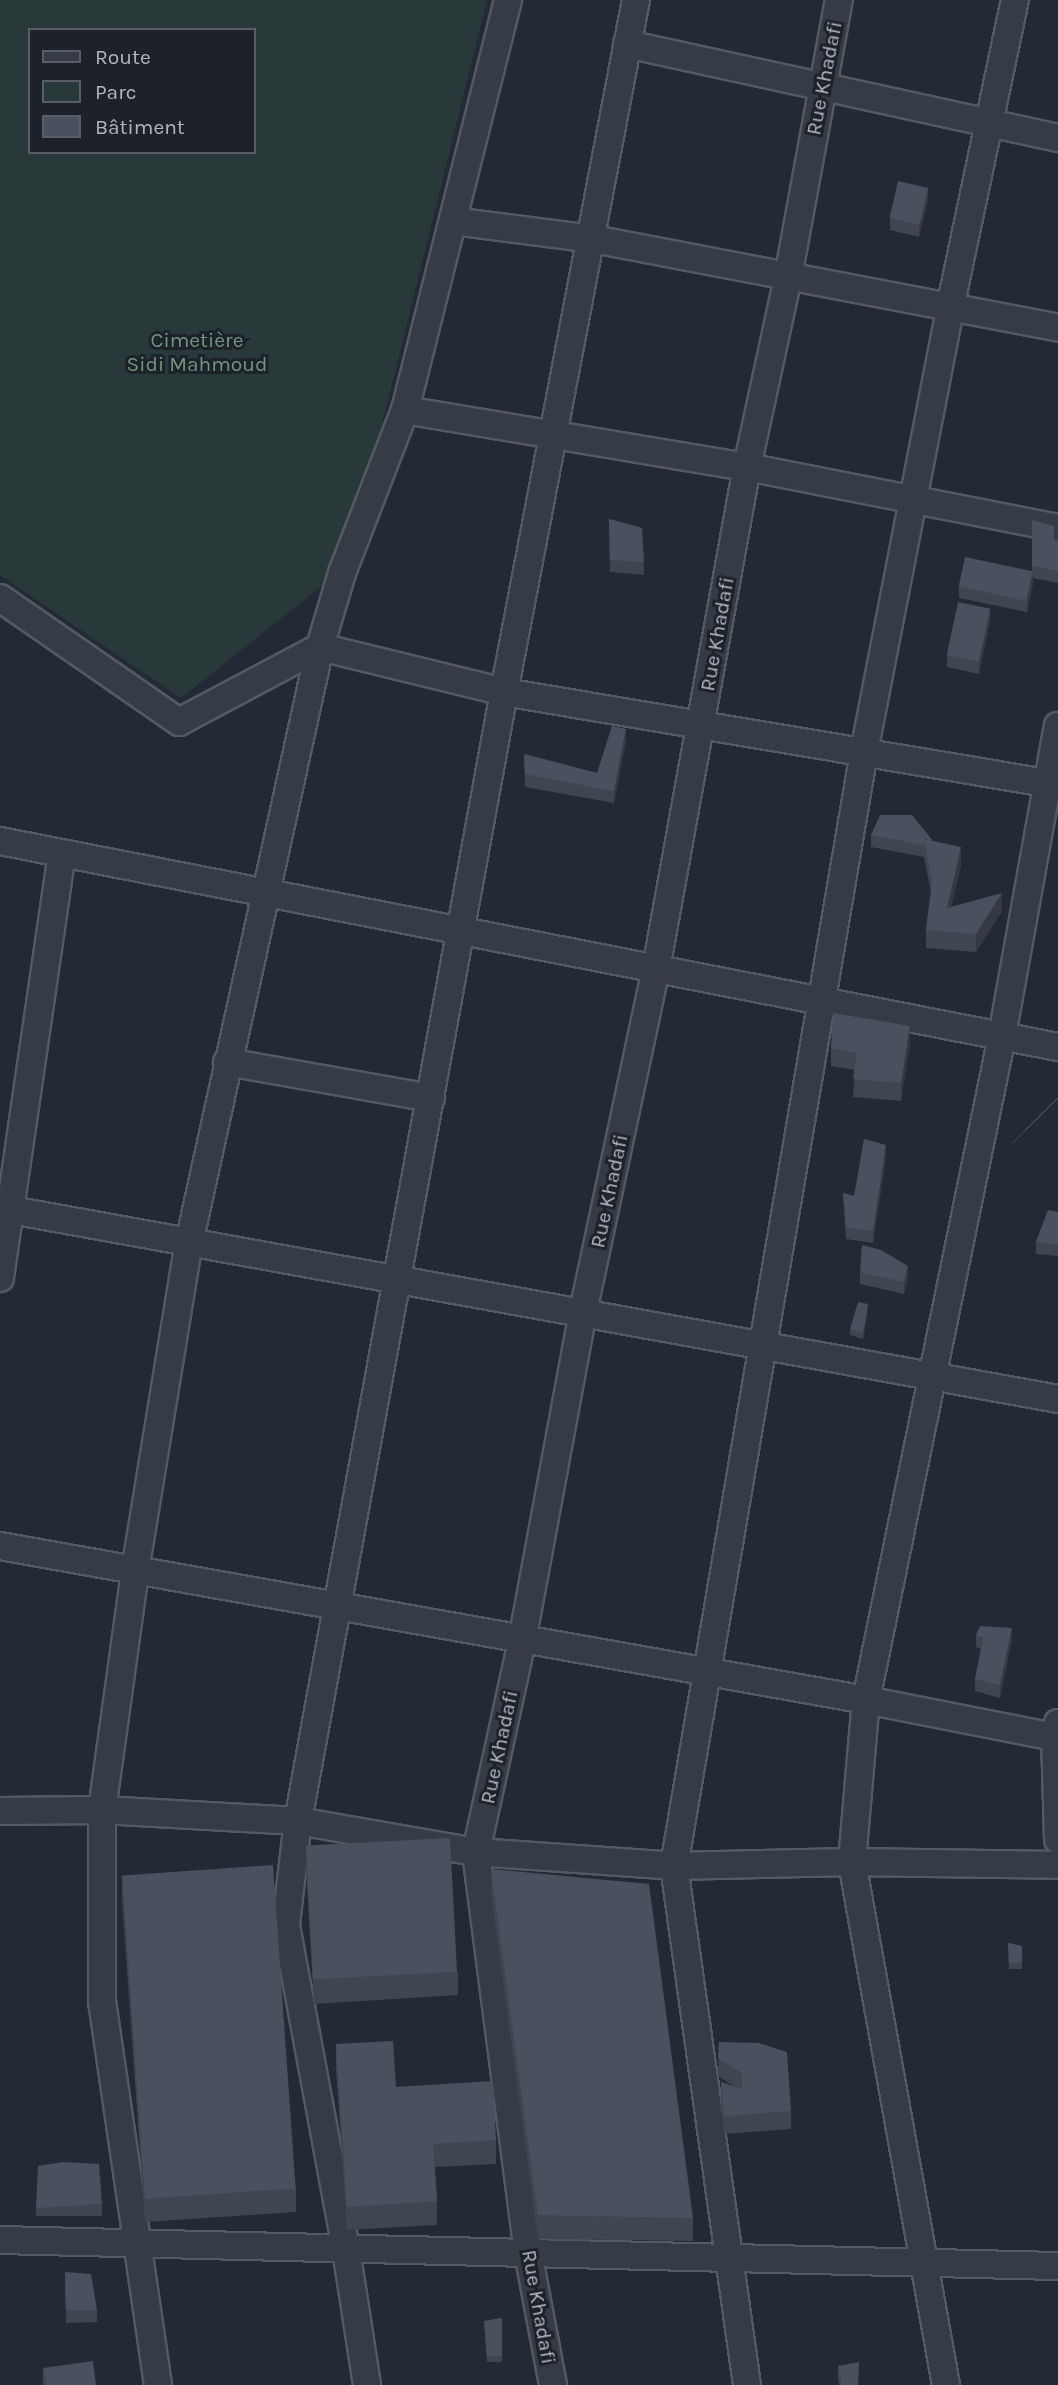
<!DOCTYPE html>
<meta charset="utf-8">
<style>
body{margin:0}
#map{position:relative;width:1058px;height:2385px;overflow:hidden;background:#232a35;font-family:Karla,sans-serif}
div>[style]{position:absolute}
[style*='--x']{left:calc(var(--x)*1px);top:calc(var(--y)*1px);width:calc(var(--w)*1px);rotate:calc(var(--a)*1deg)}
.green>*{inset:0;background:#29393a}
.roads{filter:drop-shadow(2px 0 #545a63) drop-shadow(-2px 0 #545a63) drop-shadow(0 2px #545a63) drop-shadow(0 -2px #545a63)}
.minor>*{height:26px;margin:-13px;padding:0 13px;transform-origin:13px;border-radius:13px;background:#363c46}
.wall>*{inset:0;background:#404651;transform-origin:0 0}
.shaded-wall>*{inset:0;background:#343942}
.building>*{inset:0;background:#4a515e;transform-origin:0 0}
span{translate:-50% -50%;white-space:nowrap;text-align:center;line-height:1.15;-webkit-text-stroke:6px #1c212a;paint-order:stroke}
.street-label{font-size:21px;color:#b1b7c2}
.park-label{font-size:21px;color:#73957d}
.legend{position:absolute;left:28px;top:28px;width:228px;height:126px;box-sizing:border-box;background:#1c212a;border:2px solid #585d67;margin:0;padding:9px 12px;list-style:none;font-size:21px;color:#b1b7c2}
.legend li{display:flex;align-items:center;gap:14px;height:35px}
.legend b{width:35px;border:2px solid #585d67}
</style>
<div id="map">
<div class="green">
<div style="clip-path:polygon(evenodd,0 0,487px 0,366px 489px,328px 581px,181px 698px,0 575px,0 0,30px 30px,254px 30px,254px 152px,30px 152px,30px 30px)"></div>
</div>
<div class="roads">
<div class="minor">
<div style="--x:627;--y:44;--w:441;--a:12.3"></div>
<div style="--x:453;--y:221;--w:141;--a:7.3"></div>
<div style="--x:593;--y:239;--w:473;--a:10.8"></div>
<div style="--x:405;--y:410;--w:347;--a:9.5"></div>
<div style="--x:747;--y:467;--w:317;--a:11.1"></div>
<div style="--x:0;--y:598;--w:218;--a:34.7"></div>
<div style="--x:179;--y:722;--w:160;--a:-28"></div>
<div style="--x:320;--y:647;--w:189;--a:13.7"></div>
<div style="--x:504;--y:692;--w:562;--a:9.53"></div>
<div style="--x:0;--y:841;--w:1078;--a:11.02"></div>
<div style="--x:227;--y:1062;--w:207;--a:10"></div>
<div style="--x:0;--y:1208;--w:1075;--a:10.23"></div>
<div style="--x:0;--y:1278;--w:429;--a:-81.7"></div>
<div style="--x:0;--y:1546;--w:880;--a:10.08"></div>
<div style="--x:866;--y:1700;--w:193;--a:11.1"></div>
<div style="--x:1058;--y:1723;--w:14;--a:102"></div>
<div style="--x:1055;--y:1737;--w:103;--a:88.3"></div>
<div style="--x:0;--y:1811;--w:102;--a:-0.6"></div>
<div style="--x:102;--y:1810;--w:196;--a:3.2"></div>
<div style="--x:298;--y:1821;--w:181;--a:9.9"></div>
<div style="--x:476;--y:1852;--w:198;--a:4"></div>
<div style="--x:674;--y:1866;--w:178;--a:-1.3"></div>
<div style="--x:852;--y:1862;--w:206;--a:0.8"></div>
<div style="--x:0;--y:2240;--w:1058;--a:1.41"></div>
<div style="--x:158;--y:2385;--w:387;--a:-98.3"></div>
<div style="--x:102;--y:2002;--w:192;--a:-90"></div>
<div style="--x:102;--y:1810;--w:241;--a:-82.1"></div>
<div style="--x:135;--y:1571;--w:332;--a:-80.7"></div>
<div style="--x:189;--y:1243;--w:610;--a:-77.6"></div>
<div style="--x:320;--y:647;--w:77;--a:-73.4"></div>
<div style="--x:342;--y:573;--w:175;--a:-68.9"></div>
<div style="--x:405;--y:410;--w:423;--a:-75.9"></div>
<div style="--x:367;--y:2385;--w:138;--a:-98.8"></div>
<div style="--x:346;--y:2249;--w:330;--a:-100.5"></div>
<div style="--x:286;--y:1924;--w:104;--a:-83.4"></div>
<div style="--x:298;--y:1821;--w:1148;--a:-79.66"></div>
<div style="--x:504;--y:692;--w:704;--a:-79.2"></div>
<div style="--x:553;--y:2385;--w:134;--a:-100.7"></div>
<div style="--x:528;--y:2253;--w:404;--a:-97.4"></div>
<div style="--x:476;--y:1852;--w:216;--a:-77.7"></div>
<div style="--x:522;--y:1641;--w:335;--a:-79.5"></div>
<div style="--x:583;--y:1312;--w:351;--a:-78"></div>
<div style="--x:656;--y:969;--w:510;--a:-79.73"></div>
<div style="--x:747;--y:467;--w:194;--a:-77.8"></div>
<div style="--x:788;--y:277;--w:282;--a:-79.6"></div>
<div style="--x:747;--y:2385;--w:524;--a:-98.01"></div>
<div style="--x:674;--y:1866;--w:1130;--a:-80.32"></div>
<div style="--x:864;--y:752;--w:452;--a:-79"></div>
<div style="--x:950;--y:308;--w:315;--a:-78.1"></div>
<div style="--x:946;--y:2385;--w:531;--a:-100.19"></div>
<div style="--x:852;--y:1862;--w:163;--a:-85.1"></div>
<div style="--x:866;--y:1700;--w:678;--a:-78.42"></div>
<div style="--x:1002;--y:1036;--w:315;--a:-79.8"></div>
</div>
</div>
<div class="wall">
<div style="clip-path:polygon(928px 200px,919px 237px,890px 230px,890px 218px)"></div>
<div style="clip-path:polygon(609px 519px,642px 528px,644px 575px,610px 572px)"></div>
<div style="clip-path:polygon(1032px 520px,1054px 542px,1058px 542px,1058px 583px,1033px 578px,1033px 584px,1027px 612px,959px 598px,959px 586px,1032px 571px)"></div>
<div style="clip-path:polygon(990px 621px,979px 674px,947px 667px,947px 655px)"></div>
<div style="clip-path:polygon(626px 741px,614px 803px,525px 787px,524px 754px,597px 773px)"></div>
<div style="clip-path:polygon(871px 835px,933px 841px,961px 865px,951px 907px,1002px 911px,976px 952px,926px 948px,926px 930px,931px 892px,924px 857px,871px 847px)"></div>
<div style="clip-path:polygon(910px 1044px,901px 1101px,853px 1097px,855px 1070px,831px 1066px,831px 1048px)"></div>
<div style="left:1057px;top:1098px;width:1px;height:63px;rotate:45deg"></div>
<div style="clip-path:polygon(886px 1158px,873px 1243px,846px 1239px,843px 1193px,854px 1196px)"></div>
<div style="clip-path:polygon(1058px 1212px,1058px 1256px,1036px 1254px,1036px 1242px)"></div>
<div style="clip-path:polygon(860px 1272px,908px 1278px,904px 1294px,860px 1284px)"></div>
<div style="clip-path:polygon(868px 1311px,863px 1339px,850px 1335px,850px 1329px)"></div>
<div style="clip-path:polygon(976px 1635px,1012px 1640px,1000px 1698px,975px 1691px,975px 1679px,981px 1649px,976px 1647px)"></div>
<div style="clip-path:polygon(306px 1846px,458px 1972px,458px 1995px,314px 2004px,306px 1870px)"></div>
<div style="clip-path:polygon(491px 1869px,693px 2218px,693px 2241px,538px 2239px,491px 1892px)"></div>
<div style="clip-path:polygon(122px 1875px,296px 2188px,296px 2212px,145px 2222px,122px 1899px)"></div>
<div style="clip-path:polygon(1008px 1943px,1022px 1946px,1022px 1969px,1009px 1969px)"></div>
<div style="clip-path:polygon(719px 2042px,791px 2111px,791px 2129px,724px 2134px,721px 2100px,721px 2082px,735px 2087px,718px 2076px)"></div>
<div style="clip-path:polygon(336px 2044px,396px 2087px,496px 2140px,496px 2164px,435px 2167px,437px 2201px,437px 2225px,347px 2230px,336px 2068px)"></div>
<div style="left:102px;top:2204px;width:12px;height:66px;rotate:90deg"></div>
<div style="clip-path:polygon(65px 2284px,97px 2310px,97px 2322px,66px 2323px)"></div>
<div style="clip-path:polygon(502px 2318px,502px 2362px,487px 2362px,484px 2321px)"></div>
<div style="clip-path:polygon(838px 2366px,858px 2385px,839px 2385px,838px 2378px)"></div>
<div style="clip-path:polygon(43px 2368px,96px 2385px,43px 2385px)"></div>
</div>
<div class="shaded-wall">
<div style="clip-path:polygon(928px 188px,928px 200px,919px 237px,919px 224px)"></div>
<div style="clip-path:polygon(1033px 571px,1033px 584px,1027px 612px,1027px 600px)"></div>
<div style="clip-path:polygon(990px 609px,990px 621px,979px 674px,979px 662px)"></div>
<div style="clip-path:polygon(626px 729px,626px 741px,614px 803px,614px 791px)"></div>
<div style="clip-path:polygon(961px 847px,961px 865px,947px 926px,947px 908px)"></div>
<div style="clip-path:polygon(1002px 893px,1002px 911px,976px 952px,976px 934px)"></div>
<div style="clip-path:polygon(910px 1026px,910px 1044px,901px 1101px,901px 1083px)"></div>
<div style="clip-path:polygon(886px 1145px,886px 1158px,873px 1243px,873px 1231px)"></div>
<div style="clip-path:polygon(908px 1266px,908px 1278px,904px 1294px,904px 1282px)"></div>
<div style="clip-path:polygon(868px 1304px,868px 1311px,863px 1339px,863px 1333px)"></div>
<div style="clip-path:polygon(1012px 1628px,1012px 1640px,1000px 1698px,1000px 1685px)"></div>
</div>
<div class="building">
<div style="left:898px;top:181px;width:31px;height:38px;rotate:13deg"></div>
<div style="clip-path:polygon(609px 519px,642px 528px,644px 562px,610px 560px)"></div>
<div style="clip-path:polygon(1032px 520px,1054px 526px,1054px 542px,1058px 542px,1058px 571px,1032px 566px)"></div>
<div style="left:965px;top:557px;width:69px;height:30px;rotate:12deg"></div>
<div style="left:958px;top:602px;width:33px;height:54px;rotate:12deg"></div>
<div style="clip-path:polygon(612px 726px,626px 729px,614px 791px,525px 774px,524px 754px,597px 773px)"></div>
<div style="clip-path:polygon(880px 815px,912px 815px,933px 841px,924px 839px,924px 845px,871px 835px)"></div>
<div style="clip-path:polygon(924px 839px,961px 847px,947px 908px,1002px 893px,976px 934px,926px 930px,932px 881px)"></div>
<div style="clip-path:polygon(833px 1013px,910px 1026px,901px 1083px,853px 1079px,857px 1053px,831px 1048px)"></div>
<div style="left:1057px;top:1098px;width:1px;height:45px;rotate:45deg"></div>
<div style="clip-path:polygon(864px 1139px,886px 1145px,873px 1231px,846px 1227px,843px 1193px,854px 1196px)"></div>
<div style="clip-path:polygon(1048px 1210px,1058px 1212px,1058px 1244px,1036px 1242px)"></div>
<div style="clip-path:polygon(862px 1245px,881px 1250px,908px 1266px,904px 1282px,860px 1272px)"></div>
<div style="clip-path:polygon(858px 1302px,868px 1304px,863px 1333px,850px 1329px)"></div>
<div style="clip-path:polygon(980px 1626px,1012px 1628px,1000px 1685px,975px 1679px,983px 1638px,976px 1635px)"></div>
<div style="left:450px;top:1838px;width:134px;height:144px;rotate:87deg"></div>
<div style="left:273px;top:1865px;width:324px;height:151px;rotate:86deg"></div>
<div style="clip-path:polygon(491px 1869px,649px 1884px,693px 2218px,538px 2215px)"></div>
<div style="clip-path:polygon(1008px 1943px,1022px 1946px,1022px 1963px,1009px 1963px)"></div>
<div style="clip-path:polygon(393px 2041px,396px 2087px,493px 2081px,496px 2140px,433px 2144px,437px 2201px,347px 2207px,336px 2044px)"></div>
<div style="clip-path:polygon(719px 2042px,759px 2043px,787px 2052px,791px 2111px,724px 2116px,721px 2082px,742px 2089px,742px 2073px,718px 2058px)"></div>
<div style="clip-path:polygon(63px 2162px,99px 2164px,102px 2204px,36px 2208px,38px 2166px)"></div>
<div style="clip-path:polygon(65px 2272px,91px 2274px,97px 2310px,66px 2310px)"></div>
<div style="clip-path:polygon(502px 2318px,502px 2356px,487px 2356px,484px 2321px)"></div>
<div style="clip-path:polygon(93px 2361px,96px 2385px,47px 2385px,43px 2368px)"></div>
<div style="clip-path:polygon(859px 2362px,858px 2385px,842px 2385px,838px 2366px)"></div>
</div>
<div class="street-label">
<span style="left:824px;top:78px;rotate:-79deg">Rue Khadafi</span>
<span style="left:717px;top:634px;rotate:-80deg">Rue Khadafi</span>
<span style="left:609px;top:1191px;rotate:-78deg">Rue Khadafi</span>
<span style="left:499px;top:1747px;rotate:-78deg">Rue Khadafi</span>
<span style="left:539px;top:2307px;rotate:80deg">Rue Khadafi</span>
</div>
<div class="park-label">
<span style="left:197px;top:352px">Cimetière<br>Sidi Mahmoud</span>
</div>
<ul class="legend">
<li><b style="height:9px;background:#363c46"></b>Route</li>
<li><b style="height:19px;background:#29393a"></b>Parc</li>
<li><b style="height:19px;background:#4a515e"></b>Bâtiment</li>
</ul>
</div>
